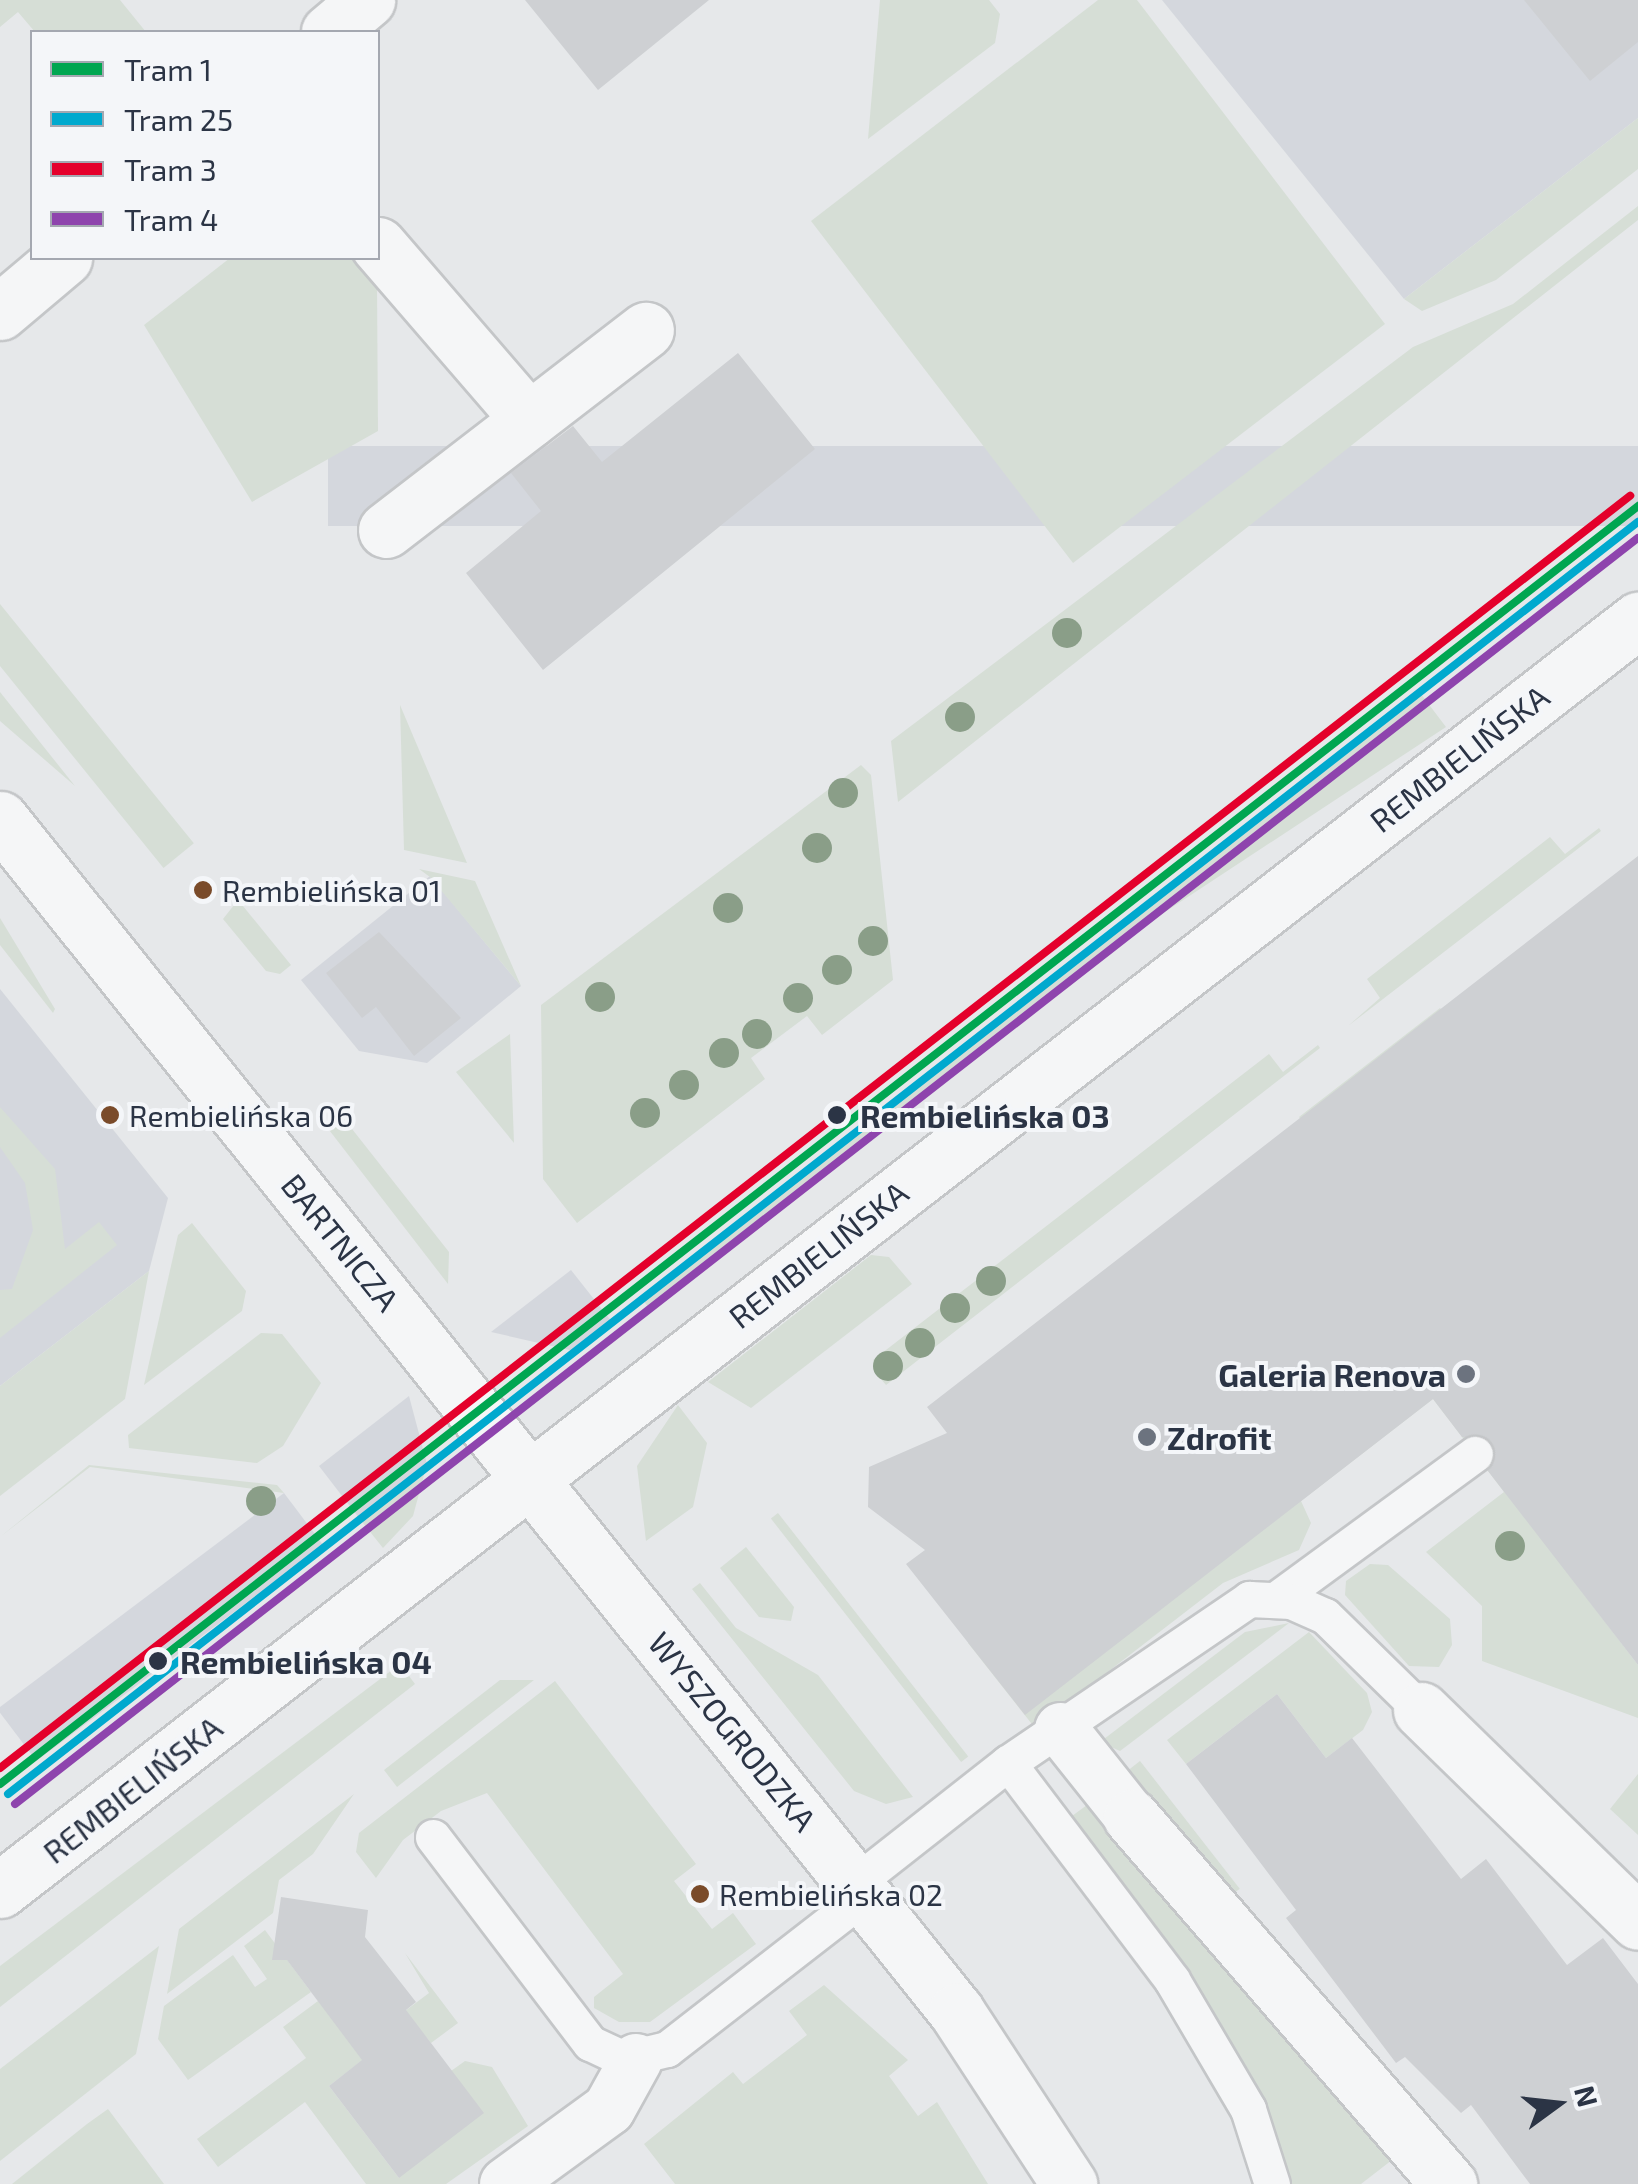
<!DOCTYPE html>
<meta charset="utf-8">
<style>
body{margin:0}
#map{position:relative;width:1638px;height:2184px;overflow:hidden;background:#e6e8ea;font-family:"Exo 2",sans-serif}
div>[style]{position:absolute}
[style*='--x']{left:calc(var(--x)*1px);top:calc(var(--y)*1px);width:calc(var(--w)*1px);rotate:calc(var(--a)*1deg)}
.built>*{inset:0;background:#d4d7dd;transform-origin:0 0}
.green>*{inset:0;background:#d6ded6;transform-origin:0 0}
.building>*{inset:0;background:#ced0d3}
.roads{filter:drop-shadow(2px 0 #c4c6c8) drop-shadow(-2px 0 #c4c6c8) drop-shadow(0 2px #c4c6c8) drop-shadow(0 -2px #c4c6c8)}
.service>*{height:35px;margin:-17.5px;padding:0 17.5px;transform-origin:17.5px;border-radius:17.5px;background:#f5f6f7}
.pedestrian>*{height:52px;margin:-26px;padding:0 26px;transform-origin:26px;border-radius:26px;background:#f5f6f7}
.minor>*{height:55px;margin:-27.5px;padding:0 27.5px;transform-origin:27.5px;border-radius:27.5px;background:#f5f6f7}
.tertiary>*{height:55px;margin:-27.5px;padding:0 27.5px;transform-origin:27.5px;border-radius:27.5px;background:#f5f6f7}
.tram-1>*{height:8px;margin:-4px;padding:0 4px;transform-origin:4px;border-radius:4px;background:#00a651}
.tram-2>*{height:8px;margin:-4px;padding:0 4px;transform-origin:4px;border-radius:4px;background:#00a9ce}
.tram-3>*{height:8px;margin:-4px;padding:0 4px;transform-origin:4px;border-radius:4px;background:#e4002b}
.tram-4>*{height:8px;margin:-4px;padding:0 4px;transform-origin:4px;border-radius:4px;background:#8e44ad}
.trees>*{width:30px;height:30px;margin:-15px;border-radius:50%;background:#8a9e88}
.dots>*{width:28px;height:28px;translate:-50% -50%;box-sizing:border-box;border:5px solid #f4f6f9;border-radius:50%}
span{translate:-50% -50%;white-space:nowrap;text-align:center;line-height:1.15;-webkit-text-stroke:8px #f4f6f9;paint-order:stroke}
.bus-label{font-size:30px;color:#2b3445}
.left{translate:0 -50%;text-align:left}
.street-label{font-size:32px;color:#2b3445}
.stop-label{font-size:32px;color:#2b3445;font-weight:700}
.poi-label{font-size:32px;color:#2b3445;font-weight:700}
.right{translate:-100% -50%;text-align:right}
.legend{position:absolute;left:30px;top:30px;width:350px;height:230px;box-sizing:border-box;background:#f4f6f9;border:2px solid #a4a8b1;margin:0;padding:12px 18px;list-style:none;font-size:30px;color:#2b3445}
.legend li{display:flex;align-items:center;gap:20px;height:50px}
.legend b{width:50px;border:2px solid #a4a8b1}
.north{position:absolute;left:1508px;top:2054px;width:100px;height:100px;-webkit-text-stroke:8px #f4f6f9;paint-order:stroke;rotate:75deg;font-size:28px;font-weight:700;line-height:40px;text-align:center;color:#2b3445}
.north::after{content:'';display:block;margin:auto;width:35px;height:45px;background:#2b3445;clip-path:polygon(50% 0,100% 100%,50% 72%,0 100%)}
</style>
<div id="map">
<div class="built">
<div style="clip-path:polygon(1162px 0,1638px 0,1638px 118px,1404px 299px)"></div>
<div style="left:1638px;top:446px;width:80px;height:1310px;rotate:90deg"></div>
<div style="clip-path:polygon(430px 876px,521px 986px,427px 1063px,359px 1051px,301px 980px)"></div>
<div style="clip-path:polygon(0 989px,168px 1198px,149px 1271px,0 1386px)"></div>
<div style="clip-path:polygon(571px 1270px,612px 1322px,574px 1351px,491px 1332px)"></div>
<div style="clip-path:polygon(409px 1396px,427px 1464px,359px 1518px,319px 1466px)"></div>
<div style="left:284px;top:1493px;width:65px;height:359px;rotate:53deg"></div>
</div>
<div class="green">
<div style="clip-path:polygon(0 0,120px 0,146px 32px,35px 32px,18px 12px,0 27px)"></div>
<div style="clip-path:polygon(880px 0,989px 0,1000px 14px,995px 43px,868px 139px)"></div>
<div style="clip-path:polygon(1098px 0,1137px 0,1385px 324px,1073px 563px,811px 221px)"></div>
<div style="clip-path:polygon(1638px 118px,1638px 169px,1496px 280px,1422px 311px,1404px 299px)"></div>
<div style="clip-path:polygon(1638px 206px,1638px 220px,898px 802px,891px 741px,1413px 347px,1513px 304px)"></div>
<div style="clip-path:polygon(230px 258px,353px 258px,377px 284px,378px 431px,252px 502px,144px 325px)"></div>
<div style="left:0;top:604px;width:308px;height:39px;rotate:51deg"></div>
<div style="clip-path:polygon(0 692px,75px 786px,0 721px)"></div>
<div style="clip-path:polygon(1421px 694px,1446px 727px,1124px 939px,649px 1308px,642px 1299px)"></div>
<div style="clip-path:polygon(400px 705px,467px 863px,404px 850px)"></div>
<div style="clip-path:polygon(861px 765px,871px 775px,893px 980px,822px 1035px,807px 1016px,751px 1058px,765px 1079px,577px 1223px,543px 1179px,541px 1005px)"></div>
<div style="clip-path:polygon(1599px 828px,1601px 831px,1348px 1026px,1380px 998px,1367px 979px,1550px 837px,1565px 854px)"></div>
<div style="clip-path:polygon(419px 869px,475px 881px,521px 986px,430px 877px)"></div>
<div style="clip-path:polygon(238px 900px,291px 965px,280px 974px,266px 971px,223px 919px)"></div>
<div style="clip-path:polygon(0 918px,55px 1009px,53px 1013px,0 945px)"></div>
<div style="clip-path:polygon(1440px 1008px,1586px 1197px,1570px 1576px,1638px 1665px,1638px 1718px,1482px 1661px,1482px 1606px,1426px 1552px,1504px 1492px,1433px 1399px,1301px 1501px,1311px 1523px,1299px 1550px,1223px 1583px,1035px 1728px,968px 1643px,1021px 1602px,1367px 1205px,1299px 1117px)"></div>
<div style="clip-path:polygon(510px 1034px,514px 1143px,456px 1072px)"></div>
<div style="clip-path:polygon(1318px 1045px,1320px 1048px,886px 1385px,880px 1378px,873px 1360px,1269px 1054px,1283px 1072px)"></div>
<div style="clip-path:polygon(0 1107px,55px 1169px,65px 1249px,99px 1222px,117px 1245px,0 1338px,0 1290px,12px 1289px,33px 1230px,25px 1183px,0 1147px)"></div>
<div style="clip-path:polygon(341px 1115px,449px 1252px,448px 1284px,326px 1126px)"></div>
<div style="clip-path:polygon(192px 1223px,246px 1291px,242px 1311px,144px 1385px,178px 1235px)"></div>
<div style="clip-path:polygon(871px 1255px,889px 1257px,912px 1284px,751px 1408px,708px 1382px)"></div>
<div style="clip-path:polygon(149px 1271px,125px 1399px,0 1496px,0 1386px)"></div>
<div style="clip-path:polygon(261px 1333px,282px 1334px,321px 1383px,283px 1446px,257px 1463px,129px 1448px,128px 1435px)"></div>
<div style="clip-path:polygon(678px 1405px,707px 1443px,693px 1507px,646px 1541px,637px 1466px)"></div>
<div style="clip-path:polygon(427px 1464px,413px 1516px,383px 1548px,359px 1518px)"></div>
<div style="clip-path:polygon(89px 1465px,277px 1485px,284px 1493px,90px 1467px,0 1537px)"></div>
<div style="left:778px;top:1513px;width:309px;height:9px;rotate:52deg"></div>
<div style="clip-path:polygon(746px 1547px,794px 1607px,791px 1621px,759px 1617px,720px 1568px)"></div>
<div style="clip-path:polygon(1370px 1564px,1388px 1565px,1450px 1619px,1452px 1645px,1439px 1667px,1409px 1666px,1345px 1595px,1346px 1581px)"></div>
<div style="clip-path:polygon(700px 1583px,736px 1628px,818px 1675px,913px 1797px,886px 1804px,854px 1791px,692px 1589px)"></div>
<div style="clip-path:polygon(1289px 1623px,1120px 1751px,1100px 1742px,1245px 1632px)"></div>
<div style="clip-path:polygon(1309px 1632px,1367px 1693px,1372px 1712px,1363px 1730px,1326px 1758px,1277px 1694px,1186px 1764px,1167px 1740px)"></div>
<div style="clip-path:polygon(400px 1664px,415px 1684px,0 2007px,0 1966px)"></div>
<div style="clip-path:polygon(500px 1680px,534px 1680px,397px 1787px,384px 1770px)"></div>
<div style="clip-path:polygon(555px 1681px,696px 1864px,674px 1881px,712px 1929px,733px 1913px,756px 1944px,650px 2022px,619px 2022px,594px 2008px,594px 1997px,623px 1974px,487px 1793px,441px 1811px,403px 1840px,376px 1878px,356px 1852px,359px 1833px)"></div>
<div style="left:1140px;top:1761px;width:162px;height:21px;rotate:52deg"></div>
<div style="clip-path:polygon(1638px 1774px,1638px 1835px,1610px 1809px)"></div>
<div style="clip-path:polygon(354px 1794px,313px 1854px,279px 1880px,273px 1913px,167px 1994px,179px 1929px)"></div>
<div style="clip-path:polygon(1087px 1805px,1101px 1810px,1392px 2160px,1361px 2184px,1288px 2184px,1266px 2111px,1199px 1994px,1072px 1816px)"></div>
<div style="clip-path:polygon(265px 1930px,311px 1992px,188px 2080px,158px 2039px,164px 2006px,233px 1955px,255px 1987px,267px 1979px,244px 1946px)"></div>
<div style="clip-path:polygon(159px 1946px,136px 2054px,0 2161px,0 2069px)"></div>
<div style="clip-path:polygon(405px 1953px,458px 2023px,431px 2043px,413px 2021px,329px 2086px,399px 2178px,451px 2071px,465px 2061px,492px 2067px,528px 2126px,446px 2184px,366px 2184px,305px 2102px,218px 2167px,197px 2139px,306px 2058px,283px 2027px,318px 2001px,365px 2041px,429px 1993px)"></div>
<div style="clip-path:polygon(824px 1985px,908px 2060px,889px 2076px,918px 2116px,937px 2102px,988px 2184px,675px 2184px,644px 2144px,733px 2072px,743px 2084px,807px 2035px,789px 2011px)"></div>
<div style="clip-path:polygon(108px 2109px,164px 2184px,12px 2184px,87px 2124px)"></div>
</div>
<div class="building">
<div style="clip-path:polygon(525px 0,709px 0,598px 90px)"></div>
<div style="clip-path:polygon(1524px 0,1638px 0,1638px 42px,1590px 81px)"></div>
<div style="clip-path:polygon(738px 353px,815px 449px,543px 670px,466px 573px,541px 511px,511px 473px,573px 426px,602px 462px)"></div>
<div style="clip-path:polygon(1638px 856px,1638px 1665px,1488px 1471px,1491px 1441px,1462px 1437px,1433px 1399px,1025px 1715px,906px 1564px,925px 1550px,868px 1507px,869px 1467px,947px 1433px,927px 1407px)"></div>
<div style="clip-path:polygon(379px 932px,461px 1018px,414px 1056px,376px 1007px,362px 1018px,326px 973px)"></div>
<div style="clip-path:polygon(1277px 1694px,1326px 1758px,1352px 1738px,1461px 1879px,1486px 1859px,1567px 1965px,1603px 1938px,1638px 1984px,1638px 2184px,1530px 2184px,1471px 2105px,1461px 2113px,1405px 2057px,1396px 2063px,1286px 1918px,1296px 1910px,1186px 1764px)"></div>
<div style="clip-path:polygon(281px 1897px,368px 1910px,365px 1937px,416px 2002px,406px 2010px,484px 2113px,399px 2178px,329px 2086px,362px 2060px,287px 1960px,272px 1960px)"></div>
</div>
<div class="roads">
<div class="service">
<div style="--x:1278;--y:1598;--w:244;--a:-36.2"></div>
<div style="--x:1008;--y:1763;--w:272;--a:52.9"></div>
<div style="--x:1172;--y:1980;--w:150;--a:59.5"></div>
<div style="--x:1248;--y:2109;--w:79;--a:72.3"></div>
<div style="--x:433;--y:1837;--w:259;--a:52.7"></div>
<div style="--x:590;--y:2043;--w:38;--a:25"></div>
<div style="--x:625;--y:2059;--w:43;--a:-13.4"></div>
<div style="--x:667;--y:2049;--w:249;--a:-37.8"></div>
<div style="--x:854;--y:1884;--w:196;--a:-38.2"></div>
<div style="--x:1008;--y:1763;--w:292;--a:-34.2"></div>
<div style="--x:1249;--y:1599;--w:42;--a:2.7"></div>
<div style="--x:1291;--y:1601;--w:37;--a:24"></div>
<div style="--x:1325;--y:1616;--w:134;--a:44.4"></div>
</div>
<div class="pedestrian">
<div style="--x:1061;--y:1729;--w:112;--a:51.5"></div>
<div style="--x:506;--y:2184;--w:127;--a:-36.1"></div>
<div style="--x:609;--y:2109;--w:56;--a:-61.1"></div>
</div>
<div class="minor">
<div style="--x:329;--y:32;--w:50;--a:-40.1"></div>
<div style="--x:378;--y:245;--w:231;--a:49.2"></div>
<div style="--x:0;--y:312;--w:84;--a:-40.2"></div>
<div style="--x:386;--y:530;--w:328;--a:-37.6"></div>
<div style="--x:0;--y:819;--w:1528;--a:51.27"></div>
<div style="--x:956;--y:2011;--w:207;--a:56.8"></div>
<div style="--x:1421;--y:1710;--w:303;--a:44.3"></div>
<div style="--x:1131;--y:1817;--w:486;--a:49.1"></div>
</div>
<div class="tertiary">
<div style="--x:0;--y:1890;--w:2073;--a:-37.79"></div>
</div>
</div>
<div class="tram-1">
<div style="--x:0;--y:1784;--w:2078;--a:-37.96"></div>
</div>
<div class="tram-2">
<div style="--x:8;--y:1794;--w:2068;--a:-37.97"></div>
</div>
<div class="tram-3">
<div style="--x:0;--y:1768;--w:2068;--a:-37.97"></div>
</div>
<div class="tram-4">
<div style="--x:15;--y:1804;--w:2058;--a:-37.96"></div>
</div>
<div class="trees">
<div style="left:1067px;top:633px"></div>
<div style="left:960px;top:717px"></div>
<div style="left:843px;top:793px"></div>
<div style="left:817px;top:848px"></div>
<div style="left:728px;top:908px"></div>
<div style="left:873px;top:941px"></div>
<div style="left:837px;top:970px"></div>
<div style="left:600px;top:997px"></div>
<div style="left:798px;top:998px"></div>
<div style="left:757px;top:1034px"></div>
<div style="left:724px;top:1053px"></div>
<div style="left:684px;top:1085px"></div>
<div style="left:645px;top:1113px"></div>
<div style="left:991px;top:1281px"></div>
<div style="left:955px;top:1308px"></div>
<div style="left:920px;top:1343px"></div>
<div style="left:888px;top:1366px"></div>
<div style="left:261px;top:1501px"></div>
<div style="left:1510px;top:1546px"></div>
</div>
<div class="dots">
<div style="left:203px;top:890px;background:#7a4b2a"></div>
<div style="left:110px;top:1115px;background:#7a4b2a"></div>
<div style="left:837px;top:1115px;background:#2b3445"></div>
<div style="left:1466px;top:1374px;background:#6c737f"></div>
<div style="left:1147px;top:1437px;background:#6c737f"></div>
<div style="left:158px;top:1661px;background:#2b3445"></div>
<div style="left:700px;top:1894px;background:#7a4b2a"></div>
</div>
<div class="bus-label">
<span class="left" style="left:222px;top:890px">Rembielińska 01</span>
<span class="left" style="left:129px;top:1115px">Rembielińska 06</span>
<span class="left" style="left:719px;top:1894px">Rembielińska 02</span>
</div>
<div class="street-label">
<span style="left:1459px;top:758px;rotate:-38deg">REMBIELIŃSKA</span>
<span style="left:341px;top:1242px;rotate:51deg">BARTNICZA</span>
<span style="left:818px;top:1254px;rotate:-38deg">REMBIELIŃSKA</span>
<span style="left:733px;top:1731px;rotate:51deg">WYSZOGRODZKA</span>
<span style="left:132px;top:1789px;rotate:-38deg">REMBIELIŃSKA</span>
</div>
<div class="stop-label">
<span class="left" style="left:860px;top:1115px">Rembielińska 03</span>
<span class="left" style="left:180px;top:1661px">Rembielińska 04</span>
</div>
<div class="poi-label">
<span class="right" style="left:1446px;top:1374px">Galeria Renova</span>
<span class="left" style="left:1167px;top:1437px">Zdrofit</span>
</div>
<ul class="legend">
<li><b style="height:12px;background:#00a651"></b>Tram 1</li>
<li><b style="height:12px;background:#00a9ce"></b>Tram 25</li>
<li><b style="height:12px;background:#e4002b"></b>Tram 3</li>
<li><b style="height:12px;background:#8e44ad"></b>Tram 4</li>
</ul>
<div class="north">N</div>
</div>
